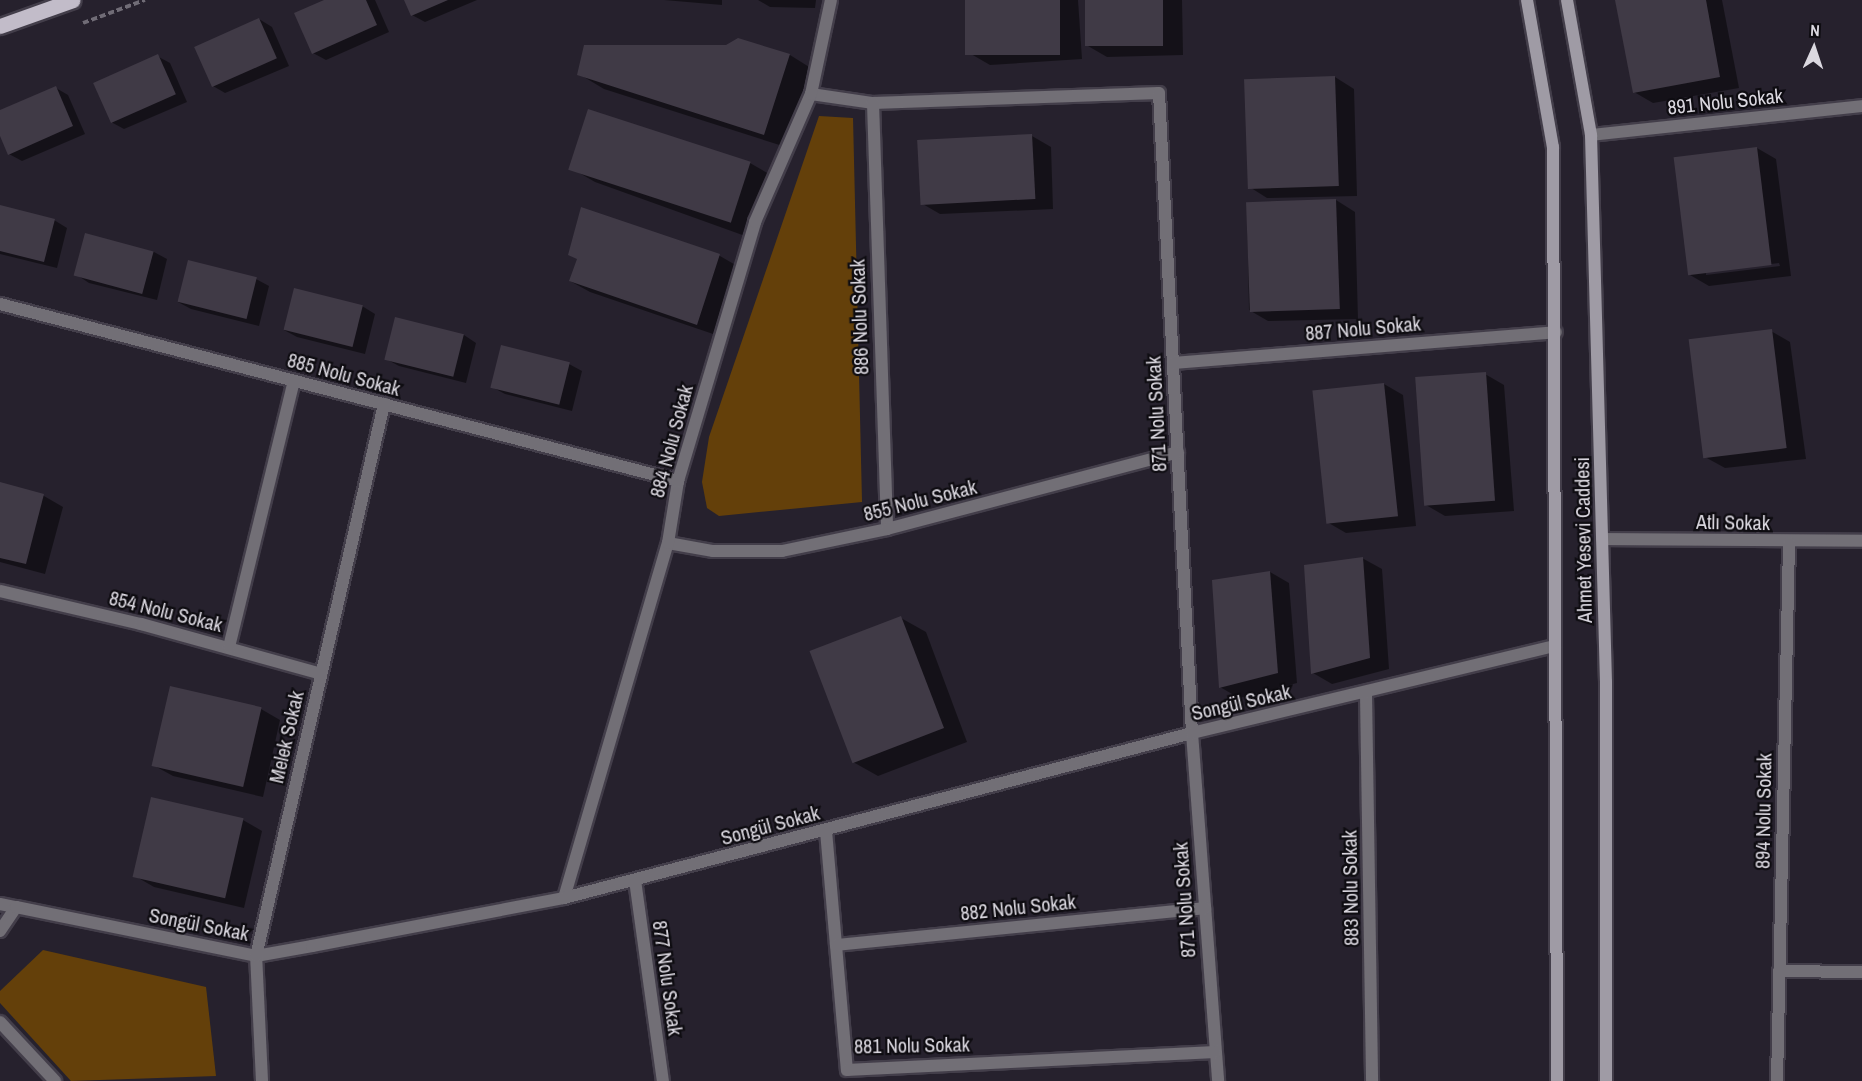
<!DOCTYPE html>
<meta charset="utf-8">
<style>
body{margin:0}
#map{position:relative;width:1862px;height:1081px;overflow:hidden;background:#26212d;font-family:"Archivo Narrow",sans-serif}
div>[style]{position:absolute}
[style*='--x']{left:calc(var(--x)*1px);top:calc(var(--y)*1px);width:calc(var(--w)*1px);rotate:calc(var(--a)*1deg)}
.green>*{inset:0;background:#64400a}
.shadow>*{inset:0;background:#0007}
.building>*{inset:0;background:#403a46;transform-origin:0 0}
.path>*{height:4px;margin-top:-2px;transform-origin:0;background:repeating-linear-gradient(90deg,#706c76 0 6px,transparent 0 9px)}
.roads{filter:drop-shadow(2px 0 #433e4a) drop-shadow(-2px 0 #433e4a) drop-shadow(0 2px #433e4a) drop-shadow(0 -2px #433e4a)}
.street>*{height:12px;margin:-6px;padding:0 6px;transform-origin:6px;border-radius:6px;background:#726f76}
.secondary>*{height:12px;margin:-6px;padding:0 6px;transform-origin:6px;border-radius:6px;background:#9f9ba5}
.primary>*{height:15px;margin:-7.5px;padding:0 7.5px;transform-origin:7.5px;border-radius:7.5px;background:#c2bcc9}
span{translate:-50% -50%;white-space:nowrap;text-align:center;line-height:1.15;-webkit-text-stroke:4.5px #0e0c11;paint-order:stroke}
.street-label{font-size:20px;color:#dbd8e0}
.north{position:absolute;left:1784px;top:18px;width:60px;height:60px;-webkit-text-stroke:4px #0e0c11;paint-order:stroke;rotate:3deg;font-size:16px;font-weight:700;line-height:24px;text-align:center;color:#dbd8e0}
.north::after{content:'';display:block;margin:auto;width:21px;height:27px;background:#dbd8e0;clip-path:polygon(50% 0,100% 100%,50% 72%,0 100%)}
</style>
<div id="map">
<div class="green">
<div style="clip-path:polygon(819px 116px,853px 118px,862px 502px,719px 516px,707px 508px,702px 482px,709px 437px)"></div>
<div style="clip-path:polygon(43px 950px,206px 987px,216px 1076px,71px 1081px,0 1003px,0 991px)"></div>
</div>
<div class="shadow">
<div style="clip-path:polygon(327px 0,375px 0,389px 32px,326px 60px,313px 53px)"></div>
<div style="clip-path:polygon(406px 0,477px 0,425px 22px,412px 15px)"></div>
<div style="clip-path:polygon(664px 0,722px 0,722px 5px)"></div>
<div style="clip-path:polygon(758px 0,816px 0,815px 8px,770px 7px)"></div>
<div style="clip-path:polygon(967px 0,1078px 0,1082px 59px,990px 65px,971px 54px)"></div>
<div style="clip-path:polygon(1087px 0,1182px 0,1183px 55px,1107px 57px,1088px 46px)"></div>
<div style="clip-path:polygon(1617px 0,1722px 0,1739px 88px,1653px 103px,1634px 92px)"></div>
<div style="clip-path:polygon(259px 19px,272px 27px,289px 66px,225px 93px,213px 86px)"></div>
<div style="clip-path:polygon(790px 55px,814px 70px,789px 148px,604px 89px,579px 74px)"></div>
<div style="clip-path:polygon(157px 56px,170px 63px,187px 102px,124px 129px,111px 122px)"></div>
<div style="clip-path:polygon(1335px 77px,1354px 89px,1357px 196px,1267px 198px,1248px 186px)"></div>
<div style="clip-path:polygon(56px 88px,68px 95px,85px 134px,22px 161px,9px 154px,0 133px,0 112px)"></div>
<div style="clip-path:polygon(1032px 136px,1051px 147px,1053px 209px,940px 214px,921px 203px)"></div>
<div style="clip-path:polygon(evenodd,1757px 148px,1776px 159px,1791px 276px,1709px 286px,1690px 275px,1757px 148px,1779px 263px,1780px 266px,1706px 275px,1706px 272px,1779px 263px)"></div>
<div style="clip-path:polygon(750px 163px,769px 174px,748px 237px,595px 182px,576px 171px)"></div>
<div style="clip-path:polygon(1336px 200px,1355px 212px,1358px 319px,1268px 321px,1249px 310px,1247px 203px)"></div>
<div style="clip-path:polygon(0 207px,54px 220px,67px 228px,57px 268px,0 254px)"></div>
<div style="clip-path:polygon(582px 209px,720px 256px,739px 267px,716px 335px,590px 292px,570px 281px,578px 259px)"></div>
<div style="clip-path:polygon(86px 235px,154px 252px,167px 259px,157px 300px,89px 283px,77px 275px)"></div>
<div style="clip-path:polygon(256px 279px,269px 286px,259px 326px,191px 309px,178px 302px)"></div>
<div style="clip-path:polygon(362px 306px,375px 314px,365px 354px,297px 337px,284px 330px)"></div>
<div style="clip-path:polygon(1771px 331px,1790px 342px,1806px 459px,1725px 468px,1705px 457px)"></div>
<div style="clip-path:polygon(464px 335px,476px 343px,466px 383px,399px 366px,386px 359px)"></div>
<div style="clip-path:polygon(569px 364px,582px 371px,572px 411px,505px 394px,492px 387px)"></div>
<div style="clip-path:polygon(1485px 374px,1504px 385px,1514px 511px,1445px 516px,1426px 505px)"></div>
<div style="clip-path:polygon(1384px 384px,1403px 395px,1416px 526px,1346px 533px,1327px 522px)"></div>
<div style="clip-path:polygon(0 484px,44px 496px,63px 507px,45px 574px,0 562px)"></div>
<div style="clip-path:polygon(1362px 558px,1382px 569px,1389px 669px,1332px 684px,1313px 673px)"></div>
<div style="clip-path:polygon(1270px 572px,1289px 583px,1297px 683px,1239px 698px,1220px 687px,1213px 581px)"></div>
<div style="clip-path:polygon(901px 618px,926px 632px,967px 742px,878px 776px,853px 762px)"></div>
<div style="clip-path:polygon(261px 709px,280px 720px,263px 797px,173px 776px,153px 765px)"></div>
<div style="clip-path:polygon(243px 820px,262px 831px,244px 908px,154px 887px,135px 876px)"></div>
</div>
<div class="building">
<div style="clip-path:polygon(324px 0,366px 0,377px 25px,312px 54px,294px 13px)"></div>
<div style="clip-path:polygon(404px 0,448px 0,411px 16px)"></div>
<div style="left:965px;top:0;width:95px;height:55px"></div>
<div style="left:1085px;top:0;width:78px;height:46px"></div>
<div style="clip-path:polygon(1615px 0,1706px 0,1720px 77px,1633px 93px)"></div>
<div style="left:259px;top:18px;width:44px;height:71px;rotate:66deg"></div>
<div style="clip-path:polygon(738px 38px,790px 54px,764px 135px,577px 75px,584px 45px,726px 45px)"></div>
<div style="left:158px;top:54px;width:44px;height:71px;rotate:66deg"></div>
<div style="left:1335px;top:76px;width:110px;height:91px;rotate:88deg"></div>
<div style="clip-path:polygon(56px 86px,73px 126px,8px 155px,0 136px,0 110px)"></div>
<div style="left:588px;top:109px;width:171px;height:64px;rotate:18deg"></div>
<div style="left:1032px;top:134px;width:65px;height:115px;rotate:87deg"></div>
<div style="left:1757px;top:147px;width:119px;height:84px;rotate:83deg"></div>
<div style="left:1336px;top:199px;width:110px;height:90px;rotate:88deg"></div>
<div style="clip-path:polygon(0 205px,55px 219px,44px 262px,0 251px)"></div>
<div style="clip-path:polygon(581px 207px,720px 254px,697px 325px,569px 281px,577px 259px,568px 255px)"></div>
<div style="left:85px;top:233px;width:71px;height:44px;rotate:15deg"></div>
<div style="left:188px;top:260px;width:71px;height:43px;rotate:14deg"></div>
<div style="left:294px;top:288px;width:71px;height:43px;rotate:14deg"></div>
<div style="left:395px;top:317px;width:71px;height:44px;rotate:14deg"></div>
<div style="left:1772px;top:329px;width:120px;height:84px;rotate:83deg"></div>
<div style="left:501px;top:345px;width:71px;height:44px;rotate:14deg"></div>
<div style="left:1486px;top:372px;width:129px;height:71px;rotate:86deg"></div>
<div style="left:1384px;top:383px;width:134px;height:72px;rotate:84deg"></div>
<div style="clip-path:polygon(0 482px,44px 494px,26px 564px,0 558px)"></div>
<div style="clip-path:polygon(1363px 557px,1370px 658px,1311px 674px,1304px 565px)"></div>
<div style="clip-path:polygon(1270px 571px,1278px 673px,1219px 688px,1212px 580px)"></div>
<div style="left:901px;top:616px;width:120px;height:98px;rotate:69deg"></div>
<div style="left:170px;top:686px;width:94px;height:82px;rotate:13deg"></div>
<div style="left:151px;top:797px;width:95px;height:82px;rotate:13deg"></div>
</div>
<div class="path">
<div style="--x:83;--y:23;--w:66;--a:-20.4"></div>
</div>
<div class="roads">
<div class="street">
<div style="--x:811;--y:94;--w:63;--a:8.3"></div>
<div style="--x:873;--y:103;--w:286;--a:-2"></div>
<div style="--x:1159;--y:93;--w:641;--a:87.05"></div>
<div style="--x:1192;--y:733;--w:349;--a:85.7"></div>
<div style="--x:873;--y:103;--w:426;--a:88.1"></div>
<div style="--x:1591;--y:135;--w:273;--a:-6.1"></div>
<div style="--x:0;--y:304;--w:701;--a:14.63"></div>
<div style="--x:1173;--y:363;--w:384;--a:-4.6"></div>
<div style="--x:1602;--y:539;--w:260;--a:0.4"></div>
<div style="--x:668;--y:543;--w:46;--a:10.1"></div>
<div style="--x:713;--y:551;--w:69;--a:0"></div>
<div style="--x:782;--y:551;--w:107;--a:-11.8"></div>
<div style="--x:887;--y:529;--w:301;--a:-14.8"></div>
<div style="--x:0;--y:591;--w:145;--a:13.2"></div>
<div style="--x:141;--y:624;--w:187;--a:15.5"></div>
<div style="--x:229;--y:647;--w:274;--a:-76.3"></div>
<div style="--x:1366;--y:694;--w:387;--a:89.1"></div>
<div style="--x:826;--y:831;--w:240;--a:85"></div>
<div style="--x:847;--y:1070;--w:368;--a:-2.8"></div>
<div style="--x:635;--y:880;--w:203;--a:82.1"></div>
<div style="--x:564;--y:898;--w:370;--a:-73.7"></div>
<div style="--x:668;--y:543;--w:63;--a:-80.8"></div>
<div style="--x:678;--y:481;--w:270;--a:-73.4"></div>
<div style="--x:755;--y:222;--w:140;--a:-66.4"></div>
<div style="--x:811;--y:94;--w:96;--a:-78"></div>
<div style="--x:0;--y:904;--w:16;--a:11"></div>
<div style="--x:0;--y:931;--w:29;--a:-56"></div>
<div style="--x:16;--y:907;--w:245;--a:11.5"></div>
<div style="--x:256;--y:956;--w:57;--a:-10.1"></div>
<div style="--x:312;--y:946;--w:257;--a:-10.8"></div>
<div style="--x:564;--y:898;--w:649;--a:-14.72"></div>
<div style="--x:1192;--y:733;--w:373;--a:-13.5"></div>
<div style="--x:836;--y:945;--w:371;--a:-5.7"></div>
<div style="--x:1779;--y:971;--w:83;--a:0.7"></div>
<div style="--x:0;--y:1022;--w:81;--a:47"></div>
<div style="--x:262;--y:1081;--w:125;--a:-92.7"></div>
<div style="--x:256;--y:956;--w:567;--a:-76.94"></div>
<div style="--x:1777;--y:1081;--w:538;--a:-88.72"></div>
</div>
<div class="secondary">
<div style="--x:1527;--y:0;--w:149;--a:80"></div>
<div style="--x:1553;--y:147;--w:934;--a:89.75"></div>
<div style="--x:1567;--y:0;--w:137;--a:79.9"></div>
<div style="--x:1591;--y:135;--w:547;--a:88.43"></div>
<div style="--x:1606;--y:682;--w:399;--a:90"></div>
</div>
<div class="primary">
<div style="--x:0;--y:26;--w:77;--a:-19.6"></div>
</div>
</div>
<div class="street-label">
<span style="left:1725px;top:101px;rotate:-6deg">891 Nolu Sokak</span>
<span style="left:859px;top:317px;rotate:-92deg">886 Nolu Sokak</span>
<span style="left:1363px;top:328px;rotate:-5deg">887 Nolu Sokak</span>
<span style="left:344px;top:374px;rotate:15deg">885 Nolu Sokak</span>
<span style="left:1156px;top:414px;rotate:-93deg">871 Nolu Sokak</span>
<span style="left:671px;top:441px;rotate:-75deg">884 Nolu Sokak</span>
<span style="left:920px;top:500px;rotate:-14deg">855 Nolu Sokak</span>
<span style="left:1733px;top:522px;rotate:1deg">Atlı Sokak</span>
<span style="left:1583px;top:540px;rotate:-91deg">Ahmet Yesevi Caddesi</span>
<span style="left:166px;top:611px;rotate:14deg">854 Nolu Sokak</span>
<span style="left:1241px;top:702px;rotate:-13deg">Songül Sokak</span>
<span style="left:286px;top:737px;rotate:-77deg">Melek Sokak</span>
<span style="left:1763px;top:811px;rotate:-89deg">894 Nolu Sokak</span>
<span style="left:770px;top:825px;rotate:-15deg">Songül Sokak</span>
<span style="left:1350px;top:888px;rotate:-91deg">883 Nolu Sokak</span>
<span style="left:1184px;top:900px;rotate:-94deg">871 Nolu Sokak</span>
<span style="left:1018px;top:907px;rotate:-6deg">882 Nolu Sokak</span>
<span style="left:199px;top:924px;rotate:11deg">Songül Sokak</span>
<span style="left:668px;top:978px;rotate:82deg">877 Nolu Sokak</span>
<span style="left:912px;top:1045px;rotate:-1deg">881 Nolu Sokak</span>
</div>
<div class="north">N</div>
</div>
